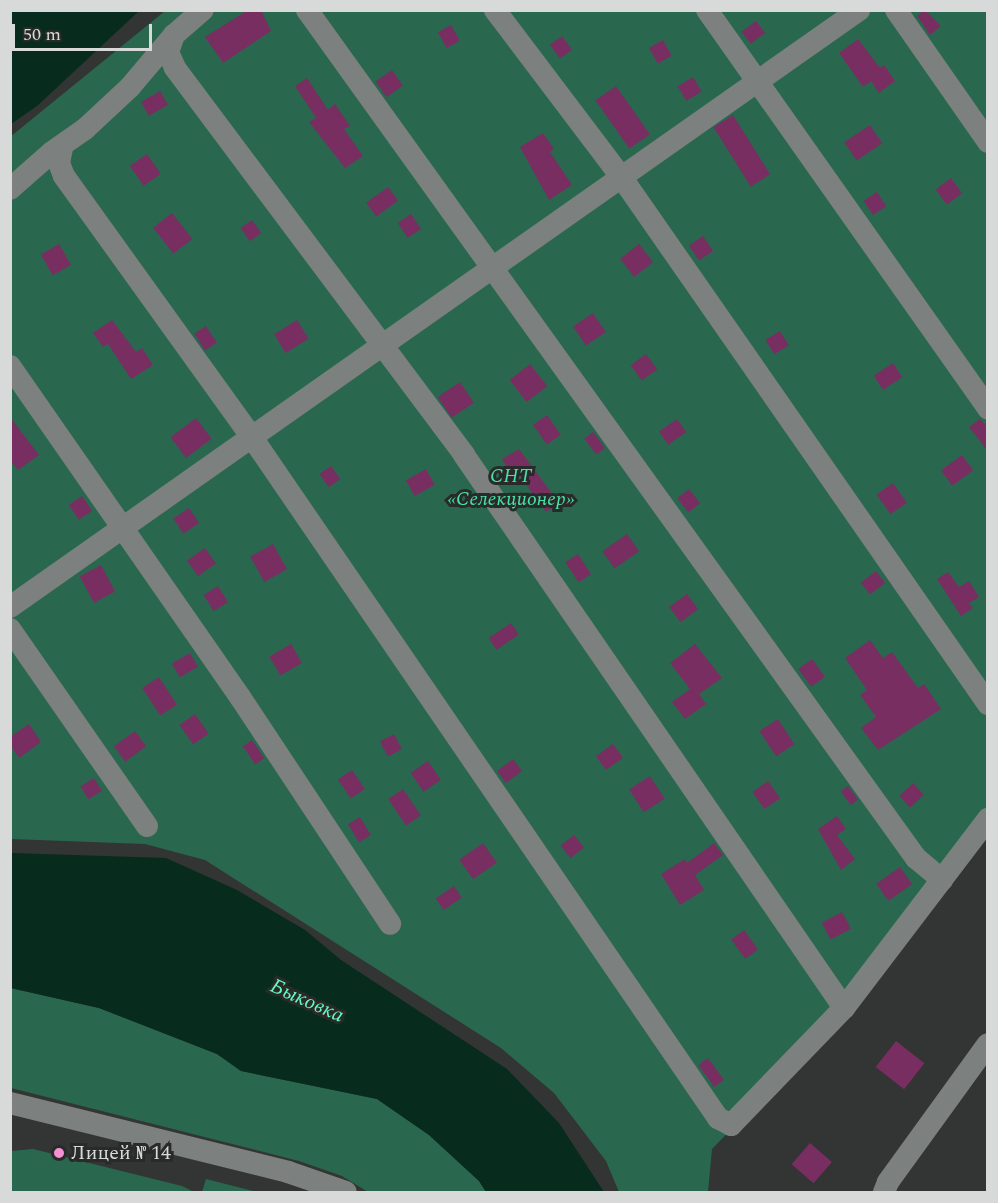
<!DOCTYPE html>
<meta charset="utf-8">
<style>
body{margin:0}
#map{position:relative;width:998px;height:1203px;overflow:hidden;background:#323534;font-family:Spectral,serif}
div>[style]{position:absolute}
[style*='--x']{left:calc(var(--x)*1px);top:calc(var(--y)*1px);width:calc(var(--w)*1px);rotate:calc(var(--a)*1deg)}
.green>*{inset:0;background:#29684e}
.water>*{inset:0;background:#072b1d}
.building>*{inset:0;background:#792e62;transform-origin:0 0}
.minor>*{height:22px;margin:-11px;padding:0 11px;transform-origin:11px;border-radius:11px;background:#7c807e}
.dots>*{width:16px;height:16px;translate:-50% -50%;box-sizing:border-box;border:3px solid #282b2a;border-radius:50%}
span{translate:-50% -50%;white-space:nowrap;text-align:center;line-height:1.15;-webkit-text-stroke:6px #282b2a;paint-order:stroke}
.park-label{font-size:20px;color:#48e1a7;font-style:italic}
.poi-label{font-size:20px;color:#d8dad9}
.left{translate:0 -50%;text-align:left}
.water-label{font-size:21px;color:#66fabe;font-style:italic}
.frame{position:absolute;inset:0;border:12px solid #d8dad9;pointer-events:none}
.scale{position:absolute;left:12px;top:24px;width:140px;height:27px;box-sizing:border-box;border:3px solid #d8dad9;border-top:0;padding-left:8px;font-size:18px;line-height:21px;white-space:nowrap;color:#d8dad9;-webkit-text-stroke:4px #282b2a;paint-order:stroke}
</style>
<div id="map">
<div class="green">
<div style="clip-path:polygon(165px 11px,987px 11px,987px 824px,840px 1017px,712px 1149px,708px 1192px,619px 1192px,606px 1161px,554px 1093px,501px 1048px,205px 860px,145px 844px,11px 839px,10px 137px)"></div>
<div style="clip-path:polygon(10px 988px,99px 1008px,217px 1054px,241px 1071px,377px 1099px,429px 1135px,479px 1181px,486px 1192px,368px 1192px,342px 1176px,299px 1161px,11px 1088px)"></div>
<div style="clip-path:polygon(33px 1149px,182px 1186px,194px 1192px,11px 1192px,11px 1151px)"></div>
<div style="clip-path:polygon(206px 1179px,257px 1192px,202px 1192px)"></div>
</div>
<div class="water">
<div style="clip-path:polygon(11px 10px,139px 10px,139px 11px,37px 106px,11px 124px)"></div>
<div style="clip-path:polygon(11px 853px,166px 858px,237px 890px,305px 930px,341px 960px,507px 1069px,559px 1123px,604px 1192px,486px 1192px,479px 1181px,429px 1135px,377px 1099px,241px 1071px,217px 1054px,99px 1008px,11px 988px)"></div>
</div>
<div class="building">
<div style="clip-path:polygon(248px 10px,261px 10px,271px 31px,223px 63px,205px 37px)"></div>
<div style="clip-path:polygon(925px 10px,941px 26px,930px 35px,917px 16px)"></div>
<div style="left:756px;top:21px;width:15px;height:18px;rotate:53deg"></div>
<div style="left:451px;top:25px;width:18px;height:15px;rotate:61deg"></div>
<div style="left:562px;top:36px;width:17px;height:15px;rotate:54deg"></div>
<div style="clip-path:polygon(858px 39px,880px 68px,884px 65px,895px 81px,879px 93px,871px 81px,863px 87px,839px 53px)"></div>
<div style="left:663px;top:40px;width:18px;height:16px;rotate:61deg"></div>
<div style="left:392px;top:70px;width:19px;height:20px;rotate:55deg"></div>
<div style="left:693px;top:77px;width:17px;height:18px;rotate:59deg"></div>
<div style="clip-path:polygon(307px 78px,328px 110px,335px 104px,350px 126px,344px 129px,363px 156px,345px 168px,309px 122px,316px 118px,295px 86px)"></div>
<div style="left:616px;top:86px;width:59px;height:25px;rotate:55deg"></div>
<div style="left:160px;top:91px;width:16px;height:22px;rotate:60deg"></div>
<div style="left:733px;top:115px;width:70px;height:23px;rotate:58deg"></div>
<div style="left:870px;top:125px;width:22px;height:31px;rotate:56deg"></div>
<div style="clip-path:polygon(543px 133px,554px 149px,550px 152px,572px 185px,549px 200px,520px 147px)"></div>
<div style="left:147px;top:154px;width:24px;height:21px;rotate:55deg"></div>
<div style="left:951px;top:178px;width:19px;height:19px;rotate:54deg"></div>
<div style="left:388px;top:187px;width:17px;height:27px;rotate:54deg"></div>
<div style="left:877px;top:192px;width:17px;height:16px;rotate:57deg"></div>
<div style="left:172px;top:213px;width:33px;height:24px;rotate:52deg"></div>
<div style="left:411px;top:214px;width:18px;height:16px;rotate:56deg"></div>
<div style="left:252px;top:220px;width:16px;height:14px;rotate:55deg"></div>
<div style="left:703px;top:236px;width:18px;height:17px;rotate:56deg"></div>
<div style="left:59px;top:244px;width:24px;height:21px;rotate:60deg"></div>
<div style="left:639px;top:244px;width:23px;height:24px;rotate:52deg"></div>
<div style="left:593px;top:313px;width:23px;height:24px;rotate:56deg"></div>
<div style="clip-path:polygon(112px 320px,136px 352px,142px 348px,153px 365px,131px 379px,108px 344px,103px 347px,93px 333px)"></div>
<div style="left:297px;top:320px;width:22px;height:27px;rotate:58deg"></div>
<div style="left:206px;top:326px;width:20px;height:14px;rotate:57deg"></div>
<div style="left:780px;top:331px;width:17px;height:17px;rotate:59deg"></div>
<div style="left:646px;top:354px;width:19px;height:19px;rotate:54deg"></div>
<div style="left:893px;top:363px;width:17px;height:23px;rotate:57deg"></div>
<div style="left:530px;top:364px;width:28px;height:26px;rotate:52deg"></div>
<div style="left:460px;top:382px;width:25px;height:27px;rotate:56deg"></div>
<div style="left:547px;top:415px;width:24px;height:17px;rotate:55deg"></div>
<div style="clip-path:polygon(10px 417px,39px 455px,18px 470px,10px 460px)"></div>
<div style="left:196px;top:418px;width:26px;height:32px;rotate:53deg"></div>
<div style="left:677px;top:419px;width:16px;height:22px;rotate:55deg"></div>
<div style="clip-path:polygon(980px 419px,987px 427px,987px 450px,969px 427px)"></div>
<div style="left:593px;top:432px;width:20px;height:11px;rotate:53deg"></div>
<div style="clip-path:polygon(519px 449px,559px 503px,546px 512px,517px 472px,512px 475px,502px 459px)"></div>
<div style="left:962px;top:455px;width:19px;height:26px;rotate:54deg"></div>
<div style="left:331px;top:466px;width:16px;height:14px;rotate:55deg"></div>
<div style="left:426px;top:469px;width:18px;height:23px;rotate:61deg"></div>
<div style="left:893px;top:483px;width:24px;height:20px;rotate:55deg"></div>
<div style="left:689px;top:489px;width:18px;height:15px;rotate:52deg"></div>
<div style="left:82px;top:496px;width:18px;height:16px;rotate:56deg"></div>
<div style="left:189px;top:508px;width:18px;height:19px;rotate:56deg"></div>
<div style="left:627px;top:534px;width:21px;height:30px;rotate:55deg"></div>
<div style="left:273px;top:544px;width:29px;height:26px;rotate:61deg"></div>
<div style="left:205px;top:548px;width:19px;height:22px;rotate:55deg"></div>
<div style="left:578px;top:554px;width:24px;height:15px;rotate:57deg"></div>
<div style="left:101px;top:565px;width:30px;height:24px;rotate:62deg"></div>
<div style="left:876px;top:571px;width:15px;height:19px;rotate:53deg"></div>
<div style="clip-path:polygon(948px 572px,959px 587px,969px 581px,979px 597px,969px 603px,973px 608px,961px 616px,937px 579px)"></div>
<div style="left:218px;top:586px;width:19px;height:17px;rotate:58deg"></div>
<div style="left:687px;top:594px;width:19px;height:22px;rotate:54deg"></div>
<div style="left:511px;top:623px;width:14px;height:27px;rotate:56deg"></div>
<div style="clip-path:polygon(870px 640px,883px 658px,892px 652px,918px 688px,924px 684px,941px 709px,878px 750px,861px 728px,876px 717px,860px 695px,867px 690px,845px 658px)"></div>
<div style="left:291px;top:644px;width:22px;height:25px;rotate:60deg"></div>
<div style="clip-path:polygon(695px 644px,722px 678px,699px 694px,706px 704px,685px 719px,672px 702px,690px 689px,670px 663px)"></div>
<div style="left:190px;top:653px;width:16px;height:21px;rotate:60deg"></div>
<div style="left:812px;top:659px;width:22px;height:17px;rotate:54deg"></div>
<div style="left:159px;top:677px;width:33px;height:20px;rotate:57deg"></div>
<div style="left:195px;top:714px;width:24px;height:19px;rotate:55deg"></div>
<div style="left:778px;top:719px;width:30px;height:22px;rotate:57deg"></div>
<div style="clip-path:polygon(29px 724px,41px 742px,19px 758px,10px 745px,10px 737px)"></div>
<div style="left:135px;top:731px;width:19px;height:26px;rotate:54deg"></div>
<div style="left:394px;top:734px;width:17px;height:16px;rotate:62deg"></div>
<div style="left:252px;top:740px;width:22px;height:11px;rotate:56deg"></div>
<div style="left:613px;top:744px;width:17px;height:21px;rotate:54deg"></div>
<div style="left:513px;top:759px;width:15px;height:20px;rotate:53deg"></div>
<div style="left:428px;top:761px;width:23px;height:21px;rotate:56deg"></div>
<div style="left:352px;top:770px;width:23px;height:17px;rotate:56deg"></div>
<div style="left:650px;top:776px;width:27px;height:25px;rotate:57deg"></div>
<div style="left:94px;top:778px;width:15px;height:16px;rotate:58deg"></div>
<div style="left:768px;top:781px;width:21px;height:19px;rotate:55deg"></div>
<div style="left:913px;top:783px;width:16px;height:19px;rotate:47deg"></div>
<div style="left:848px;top:786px;width:17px;height:9px;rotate:54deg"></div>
<div style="left:403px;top:789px;width:32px;height:18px;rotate:56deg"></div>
<div style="clip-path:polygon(837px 816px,846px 829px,837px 835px,855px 859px,841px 870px,818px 829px)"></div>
<div style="left:360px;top:817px;width:21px;height:14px;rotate:59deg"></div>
<div style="left:574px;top:835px;width:16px;height:17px;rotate:52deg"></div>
<div style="left:483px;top:843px;width:24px;height:29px;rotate:55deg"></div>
<div style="clip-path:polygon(714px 843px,723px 855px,695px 875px,704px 890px,680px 905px,661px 874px,685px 859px,687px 863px)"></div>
<div style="left:900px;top:867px;width:21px;height:29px;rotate:55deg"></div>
<div style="left:454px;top:886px;width:14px;height:22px;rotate:56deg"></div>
<div style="left:842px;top:912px;width:19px;height:23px;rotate:62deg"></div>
<div style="left:744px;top:930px;width:24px;height:16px;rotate:54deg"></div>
<div style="left:896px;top:1041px;width:36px;height:33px;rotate:38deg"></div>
<div style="left:708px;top:1058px;width:27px;height:12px;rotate:54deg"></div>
<div style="left:810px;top:1143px;width:29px;height:28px;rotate:41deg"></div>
</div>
<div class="minor">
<div style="--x:307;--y:10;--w:1044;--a:54.32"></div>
<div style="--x:916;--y:858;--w:34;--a:40"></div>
<div style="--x:495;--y:10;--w:211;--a:52.9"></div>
<div style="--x:622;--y:178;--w:641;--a:55.17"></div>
<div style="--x:707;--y:10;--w:488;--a:54.8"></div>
<div style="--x:896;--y:10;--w:161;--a:55.1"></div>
<div style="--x:174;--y:35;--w:18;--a:109"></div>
<div style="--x:168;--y:52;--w:17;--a:66"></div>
<div style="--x:175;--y:68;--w:483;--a:53.2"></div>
<div style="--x:464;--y:455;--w:671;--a:55.5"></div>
<div style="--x:62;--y:148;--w:15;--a:101"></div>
<div style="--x:59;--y:163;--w:14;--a:69"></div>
<div style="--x:64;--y:176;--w:320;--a:54.3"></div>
<div style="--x:251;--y:436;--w:827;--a:55.6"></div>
<div style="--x:718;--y:1118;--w:15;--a:28"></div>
<div style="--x:731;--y:1125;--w:163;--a:-46"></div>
<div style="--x:844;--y:1008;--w:238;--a:-52.7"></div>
<div style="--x:10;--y:189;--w:56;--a:-41.4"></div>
<div style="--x:52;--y:152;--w:40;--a:-34.9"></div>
<div style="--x:85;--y:129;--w:62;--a:-43"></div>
<div style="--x:130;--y:87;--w:68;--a:-49.8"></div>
<div style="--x:174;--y:35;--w:38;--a:-41"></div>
<div style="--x:10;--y:366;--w:403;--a:55.2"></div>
<div style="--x:240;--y:697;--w:272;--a:56.5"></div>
<div style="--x:10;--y:607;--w:1038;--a:-35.11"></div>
<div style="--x:10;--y:629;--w:240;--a:55.2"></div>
<div style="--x:10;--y:1103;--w:286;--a:13.9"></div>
<div style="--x:288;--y:1172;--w:61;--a:19"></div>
<div style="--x:884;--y:1192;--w:11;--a:-68"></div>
<div style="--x:888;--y:1182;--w:170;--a:-54.1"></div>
</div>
<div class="dots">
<div style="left:59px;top:1153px;background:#f591d2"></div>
</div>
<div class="park-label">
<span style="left:511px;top:488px">СНТ<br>«Селекционер»</span>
</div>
<div class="poi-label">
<span class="left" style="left:71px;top:1153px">Лицей № 14</span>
</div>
<div class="water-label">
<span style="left:307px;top:1001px;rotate:24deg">Быковка</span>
</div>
<div class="frame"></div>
<div class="scale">50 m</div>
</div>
